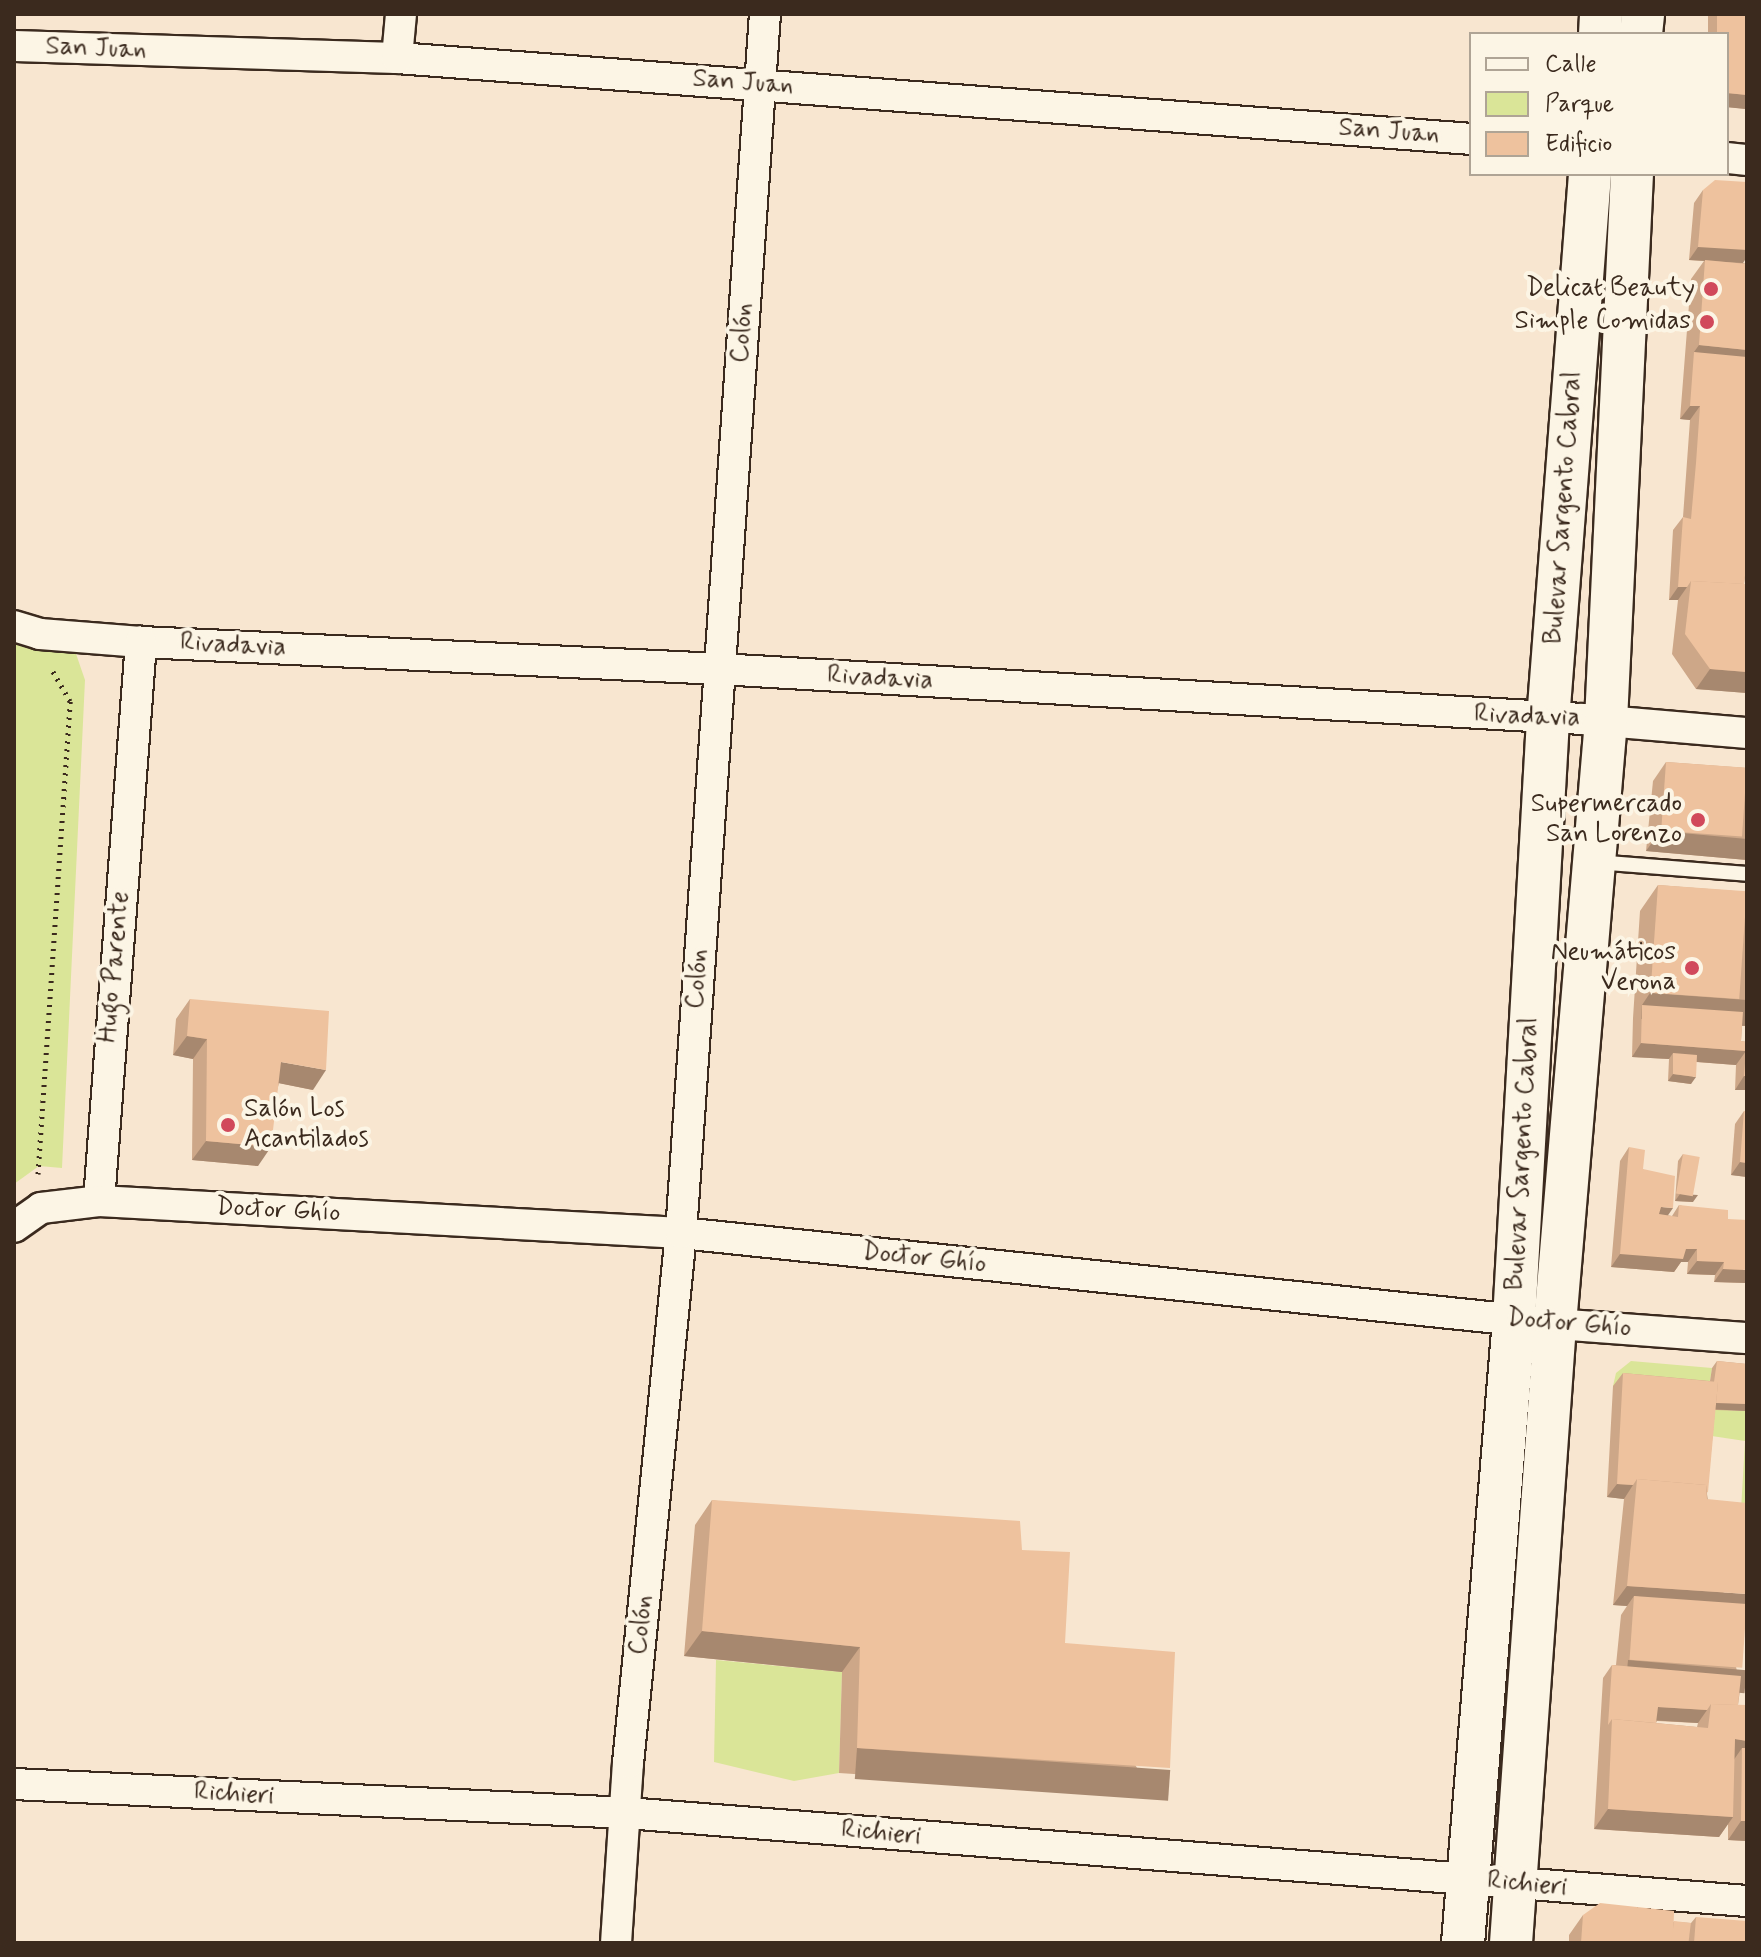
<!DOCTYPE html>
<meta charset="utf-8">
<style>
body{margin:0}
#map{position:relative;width:1761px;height:1957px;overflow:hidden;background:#f8e6d0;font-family:Mynerve,sans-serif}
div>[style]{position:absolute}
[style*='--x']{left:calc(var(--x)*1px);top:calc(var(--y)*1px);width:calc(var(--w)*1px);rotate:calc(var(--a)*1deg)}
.green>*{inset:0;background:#dae598}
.path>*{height:5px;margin-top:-2.5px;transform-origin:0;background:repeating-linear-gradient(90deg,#3b2a1e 0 2px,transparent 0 8px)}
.roads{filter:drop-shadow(2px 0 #3b2a1e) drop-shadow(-2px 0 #3b2a1e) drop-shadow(0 2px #3b2a1e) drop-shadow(0 -2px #3b2a1e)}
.lane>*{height:14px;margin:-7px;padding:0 7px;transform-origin:7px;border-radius:7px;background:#fcf5e5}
.street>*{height:30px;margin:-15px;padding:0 15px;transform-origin:15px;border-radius:15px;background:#fcf5e5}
.secondary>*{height:42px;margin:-21px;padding:0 21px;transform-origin:21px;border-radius:21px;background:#fcf5e5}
.wall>*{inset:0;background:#cda788}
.shaded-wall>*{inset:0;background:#a7886f;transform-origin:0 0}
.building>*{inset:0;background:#eec29e;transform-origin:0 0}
.dots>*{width:22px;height:22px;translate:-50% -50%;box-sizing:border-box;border:4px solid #fcf5e5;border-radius:50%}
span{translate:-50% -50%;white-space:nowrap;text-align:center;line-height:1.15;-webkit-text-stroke:8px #fcf5e5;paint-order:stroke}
.street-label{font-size:26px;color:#3b2a1e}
.poi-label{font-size:26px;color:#3b2a1e}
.right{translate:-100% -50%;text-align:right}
.left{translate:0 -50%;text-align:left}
.frame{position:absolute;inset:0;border:16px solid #3b2a1e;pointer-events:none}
.legend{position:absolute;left:1469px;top:32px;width:260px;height:144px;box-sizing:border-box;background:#fcf5e5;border:2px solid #afa495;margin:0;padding:10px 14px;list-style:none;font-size:24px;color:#3b2a1e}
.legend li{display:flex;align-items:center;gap:16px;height:40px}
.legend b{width:40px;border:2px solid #afa495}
</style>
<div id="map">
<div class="green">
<div style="clip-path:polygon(14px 643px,74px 648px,85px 680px,62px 1168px,39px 1166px,14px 1184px)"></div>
<div style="clip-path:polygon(1631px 1361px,1712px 1368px,1708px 1395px,1613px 1386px,1616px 1373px)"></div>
<div style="clip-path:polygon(1707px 1409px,1747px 1411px,1747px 1510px,1741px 1510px,1745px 1441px,1705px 1435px)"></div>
<div style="clip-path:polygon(716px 1660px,842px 1672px,839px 1773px,794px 1781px,714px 1762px)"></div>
</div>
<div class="path">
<div style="--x:38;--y:1174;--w:474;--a:-86.1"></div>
<div style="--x:70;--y:701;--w:36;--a:-120"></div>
</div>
<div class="roads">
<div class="lane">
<div style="--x:1596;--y:862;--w:151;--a:4.5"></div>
</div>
<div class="street">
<div style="--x:14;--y:46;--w:383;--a:1.8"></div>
<div style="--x:397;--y:58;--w:1077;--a:4.31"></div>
<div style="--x:397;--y:58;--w:44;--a:-84.8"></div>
<div style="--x:1727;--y:158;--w:20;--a:6"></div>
<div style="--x:14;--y:626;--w:27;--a:17"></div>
<div style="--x:40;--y:634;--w:101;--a:4.5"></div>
<div style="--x:141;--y:642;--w:579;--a:2.67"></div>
<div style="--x:719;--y:669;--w:865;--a:3.31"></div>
<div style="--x:1583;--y:719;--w:165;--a:4.9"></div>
<div style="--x:99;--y:1201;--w:561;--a:-85.7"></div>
<div style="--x:14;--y:1227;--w:33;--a:-35"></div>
<div style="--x:41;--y:1208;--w:58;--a:-6.9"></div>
<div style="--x:99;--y:1201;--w:583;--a:3.15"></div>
<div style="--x:681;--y:1233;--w:879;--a:5.94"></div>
<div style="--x:1555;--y:1324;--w:193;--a:4.2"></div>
<div style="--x:14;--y:1784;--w:613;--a:2.71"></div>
<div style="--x:626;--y:1813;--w:1124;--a:4.49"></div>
<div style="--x:616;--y:1943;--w:180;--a:-86.2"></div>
<div style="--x:628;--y:1763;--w:533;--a:-84.29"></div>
<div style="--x:681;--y:1233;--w:1222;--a:-86.06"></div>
</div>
<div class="secondary">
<div style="--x:1600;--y:34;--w:20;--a:-87"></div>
<div style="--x:1641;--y:34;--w:20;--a:-84"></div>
<div style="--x:1463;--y:1943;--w:625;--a:-85.32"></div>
<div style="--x:1514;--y:1320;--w:601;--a:-86.76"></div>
<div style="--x:1548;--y:720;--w:548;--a:-85.6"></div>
<div style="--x:1511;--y:1943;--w:621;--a:-85.93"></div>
<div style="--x:1555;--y:1324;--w:605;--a:-85.17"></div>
<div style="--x:1606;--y:721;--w:548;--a:-87.28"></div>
</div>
</div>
<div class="wall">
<div style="clip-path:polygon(1708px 14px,1747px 14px,1747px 109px,1727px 107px,1727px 34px,1708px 34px)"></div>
<div style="clip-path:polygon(1703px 190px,1743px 263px,1747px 264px,1747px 570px,1746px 570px,1744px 584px,1747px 584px,1747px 693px,1696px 689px,1672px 654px,1678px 600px,1669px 600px,1673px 530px,1683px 517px,1690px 420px,1680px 419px,1691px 279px,1704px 261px,1689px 260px,1694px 203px)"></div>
<div style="clip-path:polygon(1666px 762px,1747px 768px,1747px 860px,1646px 851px,1653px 781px)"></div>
<div style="clip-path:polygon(1658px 885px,1747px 892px,1747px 1026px,1742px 1026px,1741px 1041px,1747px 1042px,1747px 1090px,1735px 1090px,1736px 1065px,1696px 1062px,1691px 1084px,1668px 1081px,1669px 1059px,1632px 1057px,1633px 1018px,1640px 911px)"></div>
<div style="clip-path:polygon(190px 999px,313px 1090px,279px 1083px,258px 1166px,192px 1160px,193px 1059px,173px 1055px,176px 1019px)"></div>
<div style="clip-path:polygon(1744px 1111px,1747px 1177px,1731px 1175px,1735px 1124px)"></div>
<div style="clip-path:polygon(1629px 1147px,1643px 1169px,1667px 1215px,1672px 1216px,1679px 1205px,1728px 1219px,1747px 1283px,1714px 1282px,1715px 1275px,1687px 1274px,1688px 1262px,1681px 1262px,1674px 1272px,1611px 1267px,1620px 1161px)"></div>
<div style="clip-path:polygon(1683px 1154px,1693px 1202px,1675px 1201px,1678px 1161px)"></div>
<div style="clip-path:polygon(evenodd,1717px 1361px,1747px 1364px,1747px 1411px,1715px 1410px,1707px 1494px,1740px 1690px,1738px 1705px,1747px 1705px,1747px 1841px,1728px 1840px,1728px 1824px,1719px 1837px,1594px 1829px,1603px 1678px,1612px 1665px,1616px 1665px,1621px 1615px,1627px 1606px,1613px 1605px,1624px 1499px,1607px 1497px,1613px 1386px,1623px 1373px,1710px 1381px,1712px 1368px,1717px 1361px,1657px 1721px,1698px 1723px,1697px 1727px,1656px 1723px,1657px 1721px)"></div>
<div style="clip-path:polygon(712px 1500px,1022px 1550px,1065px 1643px,1152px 1794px,839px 1773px,842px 1672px,684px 1656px,695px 1525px)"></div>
<div style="clip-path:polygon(1583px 1915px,1691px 1923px,1696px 1917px,1747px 1943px,1569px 1943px,1569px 1935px)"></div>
</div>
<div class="shaded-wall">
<div style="left:1727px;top:93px;width:20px;height:14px;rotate:6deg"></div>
<div style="clip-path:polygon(1747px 246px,1747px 257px,1743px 263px,1689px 260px,1698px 247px)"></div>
<div style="clip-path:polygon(1699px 345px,1747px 350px,1747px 371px,1694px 352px)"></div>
<div style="clip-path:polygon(1690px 406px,1700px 406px,1690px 420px,1680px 419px)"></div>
<div style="clip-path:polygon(1678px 587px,1687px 587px,1678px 600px,1669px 600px)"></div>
<div style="clip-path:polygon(1710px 669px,1747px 672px,1747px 693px,1696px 689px)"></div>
<div style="clip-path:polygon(1660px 831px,1747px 839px,1747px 860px,1646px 851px)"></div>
<div style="clip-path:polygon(1650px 993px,1747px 1000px,1747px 1026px,1641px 1019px,1642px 1005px)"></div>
<div style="clip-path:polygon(187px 1036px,207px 1039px,193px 1059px,173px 1055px)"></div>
<div style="clip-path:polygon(1641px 1043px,1746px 1051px,1736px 1065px,1673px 1060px,1673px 1053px,1669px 1059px,1632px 1057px)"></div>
<div style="clip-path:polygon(281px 1062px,326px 1070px,313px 1090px,268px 1081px)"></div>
<div style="clip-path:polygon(1673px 1074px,1696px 1077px,1691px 1084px,1668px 1081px)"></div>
<div style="clip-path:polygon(1744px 1076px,1747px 1076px,1747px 1090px,1735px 1090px)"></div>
<div style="clip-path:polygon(206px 1141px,271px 1147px,258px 1166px,192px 1160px)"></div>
<div style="clip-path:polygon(1740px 1162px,1747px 1163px,1747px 1177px,1731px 1175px)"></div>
<div style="clip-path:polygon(1680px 1194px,1698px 1195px,1693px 1202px,1675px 1201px)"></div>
<div style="clip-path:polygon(1661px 1207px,1673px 1208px,1664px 1221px,1651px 1220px)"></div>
<div style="clip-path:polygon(1686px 1249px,1697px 1249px,1688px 1262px,1681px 1262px,1674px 1272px,1611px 1267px,1620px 1254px)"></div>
<div style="clip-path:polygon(1697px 1261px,1724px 1262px,1715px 1275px,1687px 1274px)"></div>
<div style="clip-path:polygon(1723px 1269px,1747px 1270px,1747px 1283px,1714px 1282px)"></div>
<div style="clip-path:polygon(1712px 1402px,1747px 1404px,1747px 1411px,1707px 1409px)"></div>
<div style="clip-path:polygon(1617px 1484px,1633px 1485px,1624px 1499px,1607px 1497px)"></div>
<div style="clip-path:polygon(1627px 1586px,1747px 1594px,1747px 1615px,1634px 1596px,1627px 1606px,1613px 1605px)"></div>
<div style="clip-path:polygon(702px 1631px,860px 1647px,842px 1672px,684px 1656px)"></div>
<div style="left:1628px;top:1660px;width:119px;height:23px;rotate:5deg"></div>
<div style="clip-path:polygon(1658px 1707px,1707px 1710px,1698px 1723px,1649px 1720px)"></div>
<div style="clip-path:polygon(1735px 1739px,1747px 1741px,1747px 1746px,1742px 1753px,1742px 1748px,1733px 1761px)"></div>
<div style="left:857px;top:1748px;width:314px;height:31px;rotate:4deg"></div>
<div style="clip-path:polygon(1608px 1809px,1733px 1817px,1719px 1837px,1594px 1829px)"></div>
<div style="clip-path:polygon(1741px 1821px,1747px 1821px,1747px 1841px,1728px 1840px)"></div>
</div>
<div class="building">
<div style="clip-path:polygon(1717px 14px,1747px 14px,1747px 95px,1727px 93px,1727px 34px,1717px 34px)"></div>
<div style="clip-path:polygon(1715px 180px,1747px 182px,1747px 250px,1698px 247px,1703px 190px)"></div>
<div style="clip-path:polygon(1705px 260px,1747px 264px,1747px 350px,1699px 345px)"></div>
<div style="clip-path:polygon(1694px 352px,1747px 357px,1747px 559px,1744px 584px,1691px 581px,1687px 587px,1678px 587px,1683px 517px,1691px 519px,1696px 463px,1700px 406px,1690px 406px)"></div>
<div style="clip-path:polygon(1691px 581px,1747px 584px,1747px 672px,1710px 669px,1685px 634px)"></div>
<div style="left:1666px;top:762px;width:81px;height:69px;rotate:4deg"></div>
<div style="left:1658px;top:885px;width:89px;height:108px;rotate:4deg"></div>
<div style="clip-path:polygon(190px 999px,329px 1011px,326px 1070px,281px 1062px,271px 1147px,206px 1141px,207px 1039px,187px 1036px)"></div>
<div style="clip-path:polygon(1642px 1005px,1743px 1012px,1741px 1041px,1747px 1042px,1747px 1076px,1744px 1076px,1746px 1051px,1641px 1043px)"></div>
<div style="clip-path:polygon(1673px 1053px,1697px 1055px,1696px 1077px,1673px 1074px)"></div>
<div style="clip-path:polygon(1744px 1111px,1747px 1111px,1747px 1163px,1740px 1162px)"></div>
<div style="clip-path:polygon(1629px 1147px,1645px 1150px,1643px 1169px,1675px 1176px,1673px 1208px,1661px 1207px,1659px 1214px,1678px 1217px,1679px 1205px,1688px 1206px,1728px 1210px,1728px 1219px,1747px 1220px,1747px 1270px,1723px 1269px,1724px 1262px,1697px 1261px,1697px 1249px,1686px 1249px,1683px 1259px,1620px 1254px)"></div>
<div style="left:1683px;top:1154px;width:17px;height:40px;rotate:10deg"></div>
<div style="clip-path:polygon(1717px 1361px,1747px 1364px,1747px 1404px,1716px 1403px,1718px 1382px,1714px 1382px)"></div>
<div style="clip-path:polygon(1623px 1373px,1718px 1382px,1708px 1492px,1707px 1492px,1706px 1485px,1637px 1479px,1633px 1485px,1617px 1484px)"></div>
<div style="clip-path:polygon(1637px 1479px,1706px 1485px,1707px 1499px,1747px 1503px,1747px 1594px,1627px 1586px)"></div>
<div style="clip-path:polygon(712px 1500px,1020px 1521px,1022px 1550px,1070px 1552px,1065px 1643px,1175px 1652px,1170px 1768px,857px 1748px,860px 1647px,702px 1631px)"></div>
<div style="left:1634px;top:1596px;width:113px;height:64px;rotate:4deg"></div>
<div style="clip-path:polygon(1612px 1665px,1741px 1676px,1738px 1705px,1711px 1704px,1707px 1710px,1658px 1707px,1656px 1723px,1612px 1719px,1608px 1725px)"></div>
<div style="clip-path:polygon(1711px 1704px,1747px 1705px,1747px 1741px,1735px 1739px,1733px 1817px,1608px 1809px,1612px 1719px,1708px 1728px)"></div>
<div style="clip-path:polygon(1742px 1748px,1747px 1748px,1747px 1821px,1741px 1821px)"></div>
<div style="clip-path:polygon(1600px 1903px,1674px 1911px,1673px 1943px,1581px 1943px,1583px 1915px)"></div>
<div style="clip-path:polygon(1696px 1917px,1747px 1921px,1747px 1943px,1694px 1943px)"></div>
<div style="left:1674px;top:1921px;width:17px;height:22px;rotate:7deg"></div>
</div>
<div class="dots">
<div style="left:1711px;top:289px;background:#d1495b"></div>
<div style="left:1707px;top:322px;background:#d1495b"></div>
<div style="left:1698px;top:820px;background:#d1495b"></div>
<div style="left:1692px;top:968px;background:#d1495b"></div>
<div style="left:228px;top:1125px;background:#d1495b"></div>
</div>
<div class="street-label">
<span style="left:96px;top:49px;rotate:2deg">San Juan</span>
<span style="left:743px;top:83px;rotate:4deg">San Juan</span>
<span style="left:1389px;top:132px;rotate:4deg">San Juan</span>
<span style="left:743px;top:333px;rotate:-86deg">Colón</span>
<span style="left:1564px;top:508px;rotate:-86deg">Bulevar Sargento Cabral</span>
<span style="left:233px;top:646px;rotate:3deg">Rivadavia</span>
<span style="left:880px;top:679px;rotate:3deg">Rivadavia</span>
<span style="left:1527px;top:717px;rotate:2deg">Rivadavia</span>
<span style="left:115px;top:967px;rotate:-85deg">Hugo Parente</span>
<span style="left:698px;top:979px;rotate:-86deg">Colón</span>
<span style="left:1523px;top:1154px;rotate:-87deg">Bulevar Sargento Cabral</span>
<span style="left:278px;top:1211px;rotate:3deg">Doctor Ghío</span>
<span style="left:924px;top:1259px;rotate:6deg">Doctor Ghío</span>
<span style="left:1569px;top:1324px;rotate:5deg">Doctor Ghío</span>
<span style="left:642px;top:1625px;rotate:-84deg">Colón</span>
<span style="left:234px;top:1795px;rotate:3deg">Richieri</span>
<span style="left:881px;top:1834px;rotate:5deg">Richieri</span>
<span style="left:1527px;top:1885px;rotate:5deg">Richieri</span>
</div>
<div class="poi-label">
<span class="right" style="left:1695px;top:289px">Delicat Beauty</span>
<span class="right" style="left:1691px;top:322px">Simple Comidas</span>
<span class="right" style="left:1682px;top:820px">Supermercado<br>San Lorenzo</span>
<span class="right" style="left:1676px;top:968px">Neumáticos<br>Verona</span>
<span class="left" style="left:244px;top:1125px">Salón Los<br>Acantilados</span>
</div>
<div class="frame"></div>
<ul class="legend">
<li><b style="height:10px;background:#fcf5e5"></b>Calle</li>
<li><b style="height:22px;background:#dae598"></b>Parque</li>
<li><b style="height:22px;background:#eec29e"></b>Edificio</li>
</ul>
</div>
